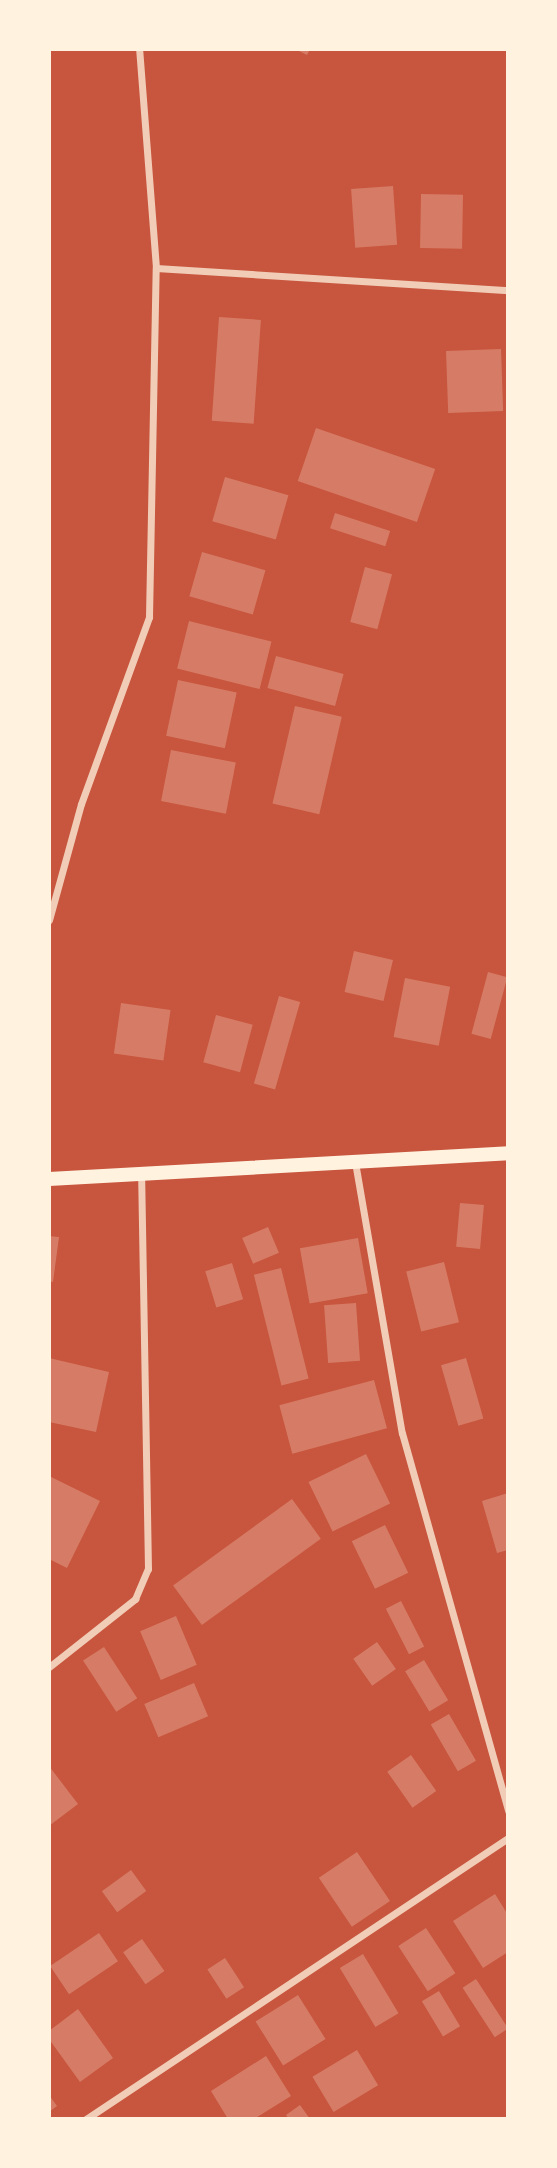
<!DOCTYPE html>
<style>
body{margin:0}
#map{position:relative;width:557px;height:2168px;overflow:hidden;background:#c8553d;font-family:Inter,sans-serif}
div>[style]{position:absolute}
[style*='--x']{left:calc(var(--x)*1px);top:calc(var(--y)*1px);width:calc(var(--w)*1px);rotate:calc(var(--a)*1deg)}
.building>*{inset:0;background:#d67c66;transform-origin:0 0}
.minor>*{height:7px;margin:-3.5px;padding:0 3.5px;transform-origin:3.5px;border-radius:3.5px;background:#f1ccb7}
.secondary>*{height:14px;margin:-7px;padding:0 7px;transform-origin:7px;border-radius:7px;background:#fff3e0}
span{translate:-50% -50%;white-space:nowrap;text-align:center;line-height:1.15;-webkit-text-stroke:6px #fff3e0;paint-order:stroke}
.frame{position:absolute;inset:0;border:51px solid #fff3e0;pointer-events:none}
</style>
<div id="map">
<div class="building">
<div style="clip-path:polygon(295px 49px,310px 49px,307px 55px)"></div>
<div style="left:393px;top:186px;width:59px;height:42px;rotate:86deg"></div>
<div style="left:421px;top:194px;width:42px;height:54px;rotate:1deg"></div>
<div style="left:219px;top:317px;width:42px;height:104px;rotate:4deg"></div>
<div style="left:501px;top:349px;width:62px;height:55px;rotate:88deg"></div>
<div style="left:316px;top:428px;width:126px;height:56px;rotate:19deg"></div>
<div style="left:225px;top:477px;width:66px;height:46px;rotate:16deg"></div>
<div style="left:335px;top:513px;width:58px;height:16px;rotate:18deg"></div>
<div style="left:202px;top:552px;width:66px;height:46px;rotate:16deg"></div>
<div style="left:365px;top:567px;width:28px;height:57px;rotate:15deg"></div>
<div style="left:189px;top:621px;width:85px;height:49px;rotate:14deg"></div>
<div style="left:276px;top:656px;width:70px;height:33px;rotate:15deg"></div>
<div style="left:178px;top:680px;width:60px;height:57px;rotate:12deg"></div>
<div style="left:295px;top:706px;width:48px;height:100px;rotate:13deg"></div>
<div style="left:171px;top:750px;width:66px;height:52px;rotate:11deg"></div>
<div style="left:354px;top:951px;width:40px;height:42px;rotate:13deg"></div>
<div style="left:488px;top:972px;width:20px;height:64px;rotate:15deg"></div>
<div style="left:405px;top:978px;width:46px;height:60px;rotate:11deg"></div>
<div style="left:279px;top:996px;width:22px;height:91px;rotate:16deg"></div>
<div style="left:121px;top:1003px;width:50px;height:51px;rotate:8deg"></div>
<div style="left:216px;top:1015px;width:38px;height:49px;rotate:15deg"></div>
<div style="left:460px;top:1203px;width:24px;height:44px;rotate:5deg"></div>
<div style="left:268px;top:1227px;width:28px;height:28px;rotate:67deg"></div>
<div style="clip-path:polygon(49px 1236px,59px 1237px,53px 1282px,49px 1281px)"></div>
<div style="left:358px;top:1238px;width:56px;height:59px;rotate:80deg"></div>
<div style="left:444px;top:1262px;width:62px;height:39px;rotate:76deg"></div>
<div style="left:232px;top:1263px;width:38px;height:28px;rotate:73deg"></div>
<div style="left:281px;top:1268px;width:114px;height:28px;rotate:76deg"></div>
<div style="left:356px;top:1303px;width:58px;height:32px;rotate:86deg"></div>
<div style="clip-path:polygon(49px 1358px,109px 1372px,96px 1432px,49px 1422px)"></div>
<div style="left:466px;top:1358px;width:63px;height:26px;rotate:74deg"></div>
<div style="left:374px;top:1380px;width:50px;height:98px;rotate:75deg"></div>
<div style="left:366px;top:1454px;width:55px;height:64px;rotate:64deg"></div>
<div style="clip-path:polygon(49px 1476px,100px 1501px,67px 1568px,49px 1559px)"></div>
<div style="clip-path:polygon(508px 1493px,508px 1550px,497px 1553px,482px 1501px)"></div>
<div style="left:292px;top:1499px;width:49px;height:147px;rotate:54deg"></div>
<div style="left:385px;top:1525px;width:53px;height:37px;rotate:64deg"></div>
<div style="left:401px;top:1601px;width:51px;height:17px;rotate:63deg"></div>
<div style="left:176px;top:1616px;width:53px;height:39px;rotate:67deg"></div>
<div style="left:377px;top:1642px;width:33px;height:29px;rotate:55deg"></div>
<div style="left:104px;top:1647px;width:61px;height:25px;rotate:57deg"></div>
<div style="left:424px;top:1660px;width:47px;height:22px;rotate:59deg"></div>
<div style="left:194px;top:1683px;width:36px;height:54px;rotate:67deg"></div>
<div style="left:449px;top:1714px;width:54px;height:21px;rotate:60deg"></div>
<div style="left:411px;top:1755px;width:44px;height:29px;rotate:55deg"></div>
<div style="clip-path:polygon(49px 1766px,78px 1804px,49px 1826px)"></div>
<div style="left:357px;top:1852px;width:59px;height:46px;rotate:56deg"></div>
<div style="left:131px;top:1870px;width:26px;height:36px;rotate:54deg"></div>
<div style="clip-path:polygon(495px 1894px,508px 1915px,508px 1952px,483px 1968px,453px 1921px)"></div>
<div style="left:426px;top:1928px;width:54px;height:33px;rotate:57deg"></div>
<div style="left:99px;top:1933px;width:34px;height:59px;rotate:56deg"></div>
<div style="left:142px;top:1939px;width:39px;height:23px;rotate:55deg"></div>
<div style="left:363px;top:1954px;width:69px;height:27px;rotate:59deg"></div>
<div style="left:225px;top:1958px;width:35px;height:21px;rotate:57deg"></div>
<div style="left:476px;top:1979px;width:59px;height:16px;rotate:57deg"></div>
<div style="left:439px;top:1991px;width:41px;height:20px;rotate:59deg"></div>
<div style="left:298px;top:1995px;width:52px;height:50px;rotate:58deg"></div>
<div style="clip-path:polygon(78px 2009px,113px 2058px,80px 2082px,49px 2039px,49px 2031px)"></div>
<div style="left:357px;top:2050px;width:41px;height:52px;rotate:59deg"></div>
<div style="clip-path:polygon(266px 2056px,291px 2096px,254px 2119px,228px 2119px,211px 2091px)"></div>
<div style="clip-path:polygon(49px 2095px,57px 2106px,49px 2112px)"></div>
<div style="clip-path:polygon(300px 2105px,310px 2119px,289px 2119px,286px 2115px)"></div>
</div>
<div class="minor">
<div style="--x:156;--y:268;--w:353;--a:3.6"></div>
<div style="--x:49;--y:920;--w:120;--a:-74.6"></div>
<div style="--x:81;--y:804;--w:199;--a:-70"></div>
<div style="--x:149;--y:617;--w:349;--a:-88.9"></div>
<div style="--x:156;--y:268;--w:220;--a:-94.4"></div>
<div style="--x:355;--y:1162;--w:275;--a:80.2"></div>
<div style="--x:402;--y:1433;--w:393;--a:74.3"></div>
<div style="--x:49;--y:1667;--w:110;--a:-38.3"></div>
<div style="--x:135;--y:1599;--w:33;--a:-67"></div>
<div style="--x:148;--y:1569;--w:394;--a:-91"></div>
<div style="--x:86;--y:2119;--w:507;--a:-33.66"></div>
</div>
<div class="secondary">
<div style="--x:49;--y:1179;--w:460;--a:-3.2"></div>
</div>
<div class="frame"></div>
</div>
